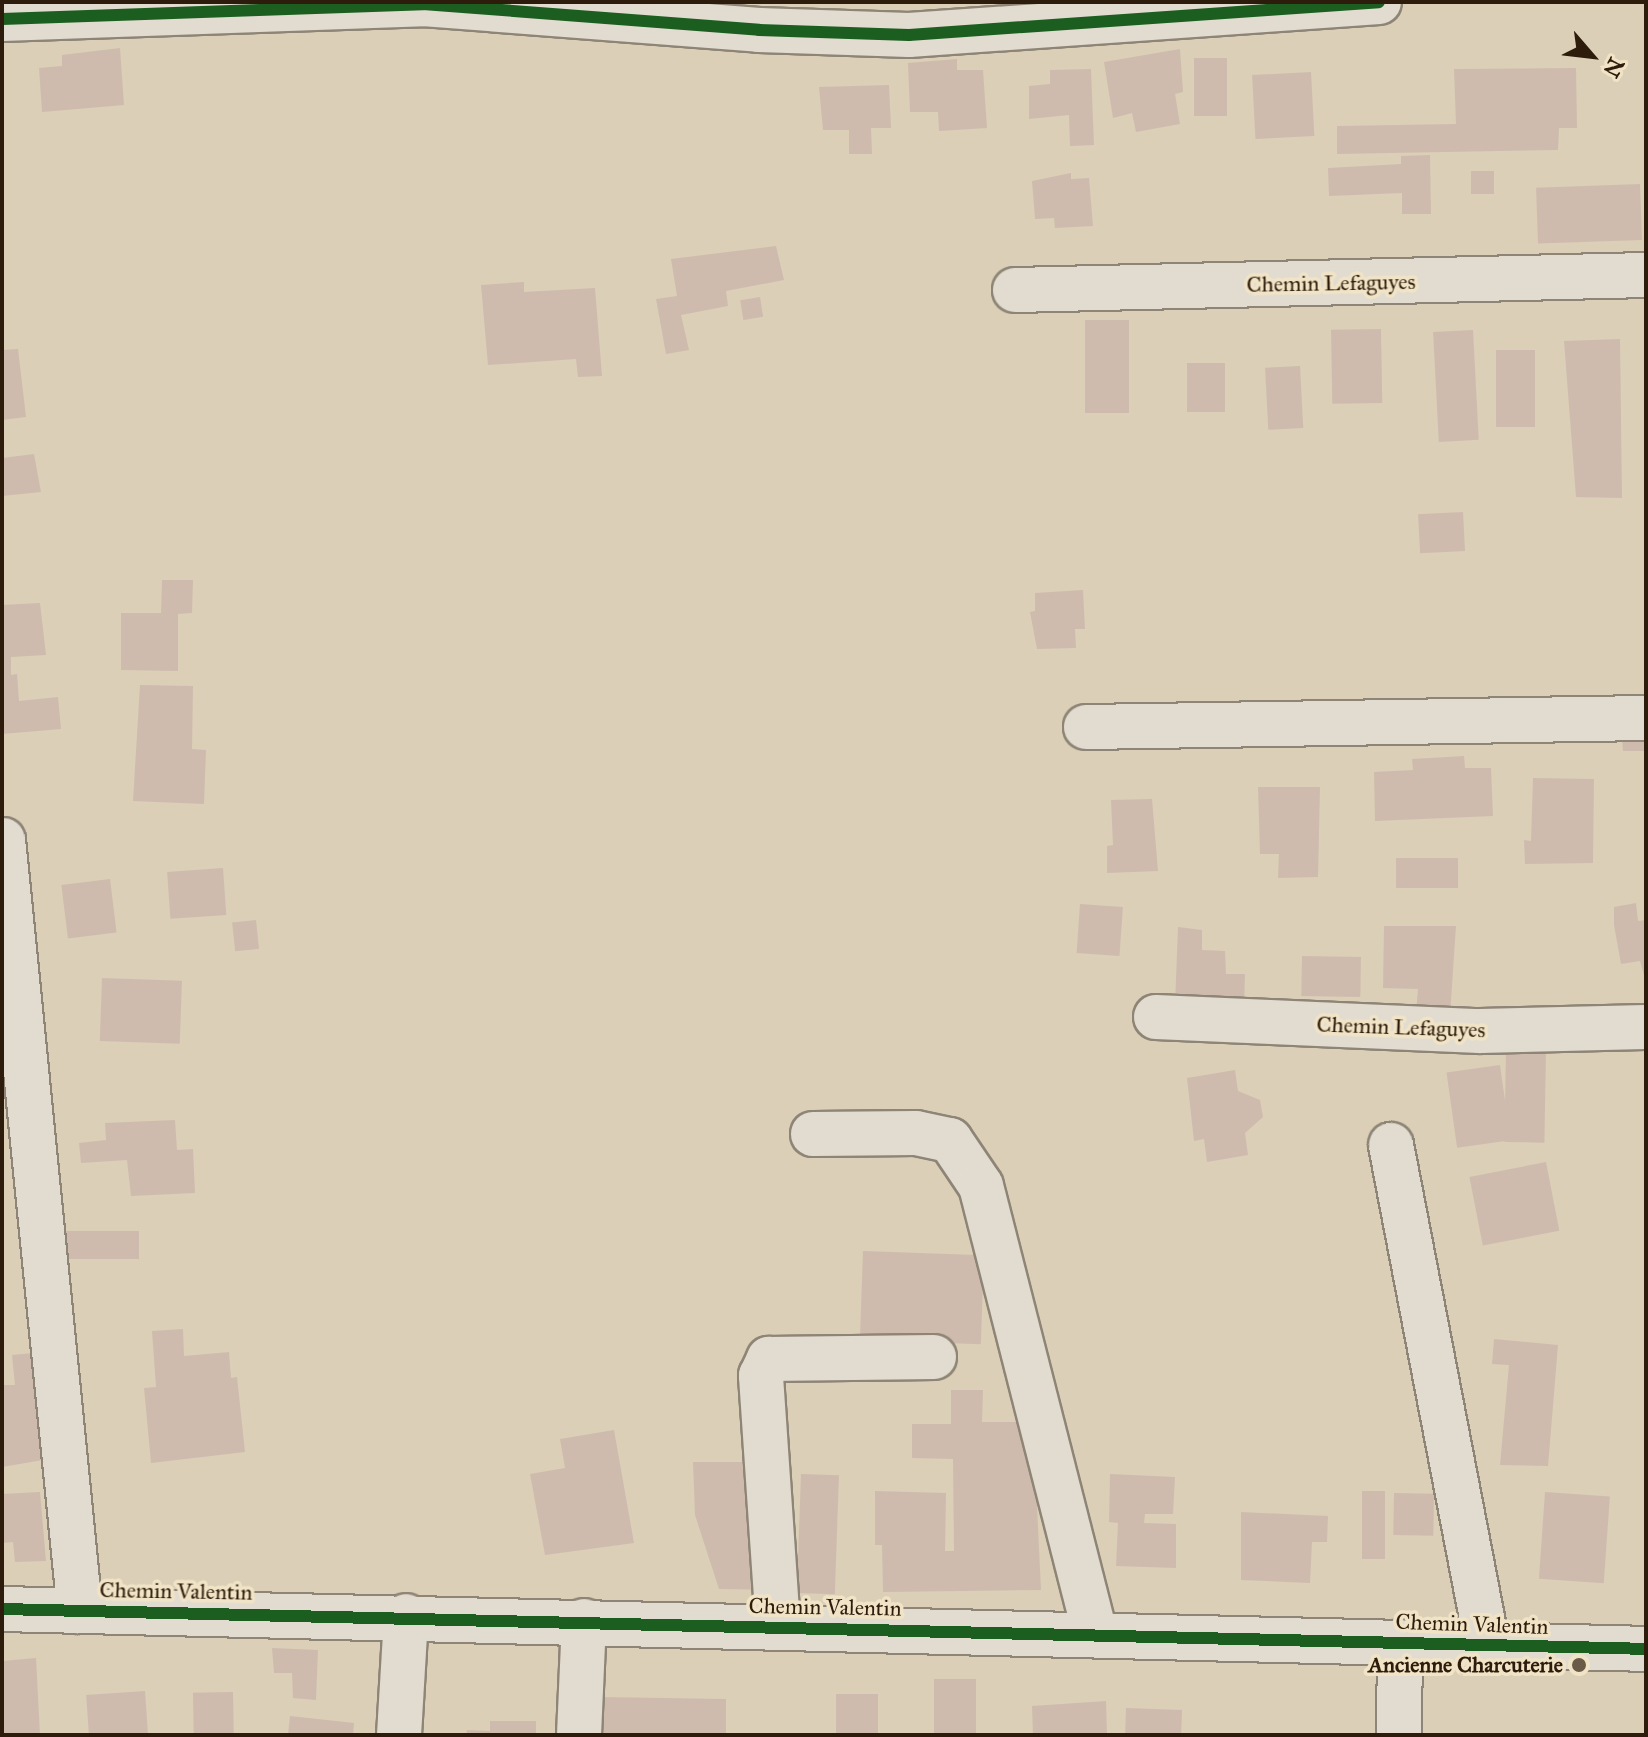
<!DOCTYPE html>
<style>
body{margin:0}
#map{position:relative;width:1648px;height:1737px;overflow:hidden;background:#dbcfb7;font-family:"IM FELL Great Primer",serif}
div>[style]{position:absolute}
[style*='--x']{left:calc(var(--x)*1px);top:calc(var(--y)*1px);width:calc(var(--w)*1px);rotate:calc(var(--a)*1deg)}
.building>*{inset:0;background:#cebbad;transform-origin:0 0}
.roads{filter:drop-shadow(2px 0 #8e8576) drop-shadow(-2px 0 #8e8576) drop-shadow(0 2px #8e8576) drop-shadow(0 -2px #8e8576)}
.minor>*{height:44px;margin:-22px;padding:0 22px;transform-origin:22px;border-radius:22px;background:#e2dcd0}
.cycleway>*{height:12px;margin:-6px;padding:0 6px;transform-origin:6px;border-radius:6px;background:#1b5e20}
.dots>*{width:22px;height:22px;translate:-50% -50%;box-sizing:border-box;border:4px solid #f1e4c6;border-radius:50%}
span{translate:-50% -50%;white-space:nowrap;text-align:center;line-height:1.15;-webkit-text-stroke:7px #f1e4c6;paint-order:stroke}
.street-label{font-size:22px;color:#2d1c0c}
.poi-label{font-size:22px;color:#2d1c0c;font-weight:700}
.right{translate:-100% -50%;text-align:right}
.frame{position:absolute;inset:0;border:4px solid #2d1c0c;pointer-events:none}
.north{position:absolute;left:1552px;top:16px;width:80px;height:80px;-webkit-text-stroke:6px #f1e4c6;paint-order:stroke;rotate:118deg;font-size:22px;font-weight:700;line-height:32px;text-align:center;color:#2d1c0c}
.north::after{content:'';display:block;margin:auto;width:28px;height:36px;background:#2d1c0c;clip-path:polygon(50% 0,100% 100%,50% 72%,0 100%)}
</style>
<div id="map">
<div class="building">
<div style="clip-path:polygon(120px 48px,124px 105px,42px 112px,39px 68px,62px 66px,62px 55px)"></div>
<div style="clip-path:polygon(1180px 49px,1183px 92px,1175px 94px,1180px 124px,1136px 132px,1132px 113px,1113px 118px,1104px 62px)"></div>
<div style="left:1227px;top:58px;width:58px;height:33px;rotate:90deg"></div>
<div style="clip-path:polygon(957px 59px,957px 70px,983px 70px,987px 128px,939px 131px,938px 112px,910px 112px,908px 63px)"></div>
<div style="clip-path:polygon(1576px 68px,1577px 128px,1559px 128px,1558px 150px,1337px 154px,1337px 126px,1456px 124px,1454px 69px)"></div>
<div style="clip-path:polygon(1091px 69px,1094px 145px,1070px 146px,1069px 115px,1029px 119px,1029px 86px,1050px 84px,1050px 70px)"></div>
<div style="left:1311px;top:72px;width:64px;height:59px;rotate:87deg"></div>
<div style="clip-path:polygon(889px 85px,891px 128px,871px 128px,872px 154px,849px 154px,849px 130px,823px 130px,819px 87px)"></div>
<div style="clip-path:polygon(1430px 155px,1431px 214px,1402px 214px,1402px 193px,1329px 196px,1328px 168px,1401px 164px,1401px 156px)"></div>
<div style="left:1471px;top:171px;width:23px;height:23px"></div>
<div style="clip-path:polygon(1071px 173px,1071px 179px,1089px 178px,1093px 226px,1055px 228px,1054px 218px,1035px 219px,1032px 181px)"></div>
<div style="left:1640px;top:184px;width:56px;height:104px;rotate:88deg"></div>
<div style="clip-path:polygon(776px 246px,784px 280px,726px 291px,728px 306px,681px 315px,689px 350px,666px 354px,656px 299px,677px 296px,671px 259px)"></div>
<div style="clip-path:polygon(524px 282px,524px 292px,595px 288px,602px 376px,578px 377px,576px 359px,488px 365px,481px 285px)"></div>
<div style="left:760px;top:297px;width:20px;height:20px;rotate:81deg"></div>
<div style="left:1085px;top:320px;width:44px;height:93px"></div>
<div style="left:1381px;top:329px;width:74px;height:50px;rotate:89deg"></div>
<div style="left:1473px;top:330px;width:110px;height:40px;rotate:87deg"></div>
<div style="clip-path:polygon(1620px 339px,1622px 498px,1576px 497px,1564px 341px)"></div>
<div style="clip-path:polygon(18px 349px,26px 417px,2px 420px,2px 350px)"></div>
<div style="left:1496px;top:350px;width:39px;height:77px"></div>
<div style="left:1187px;top:363px;width:38px;height:49px"></div>
<div style="left:1300px;top:366px;width:62px;height:35px;rotate:87deg"></div>
<div style="clip-path:polygon(34px 454px,41px 492px,2px 496px,2px 458px)"></div>
<div style="left:1463px;top:512px;width:39px;height:45px;rotate:87deg"></div>
<div style="clip-path:polygon(162px 580px,193px 580px,192px 613px,178px 614px,178px 671px,121px 670px,121px 613px,161px 613px)"></div>
<div style="clip-path:polygon(1083px 590px,1085px 629px,1075px 629px,1076px 648px,1037px 649px,1030px 612px,1035px 611px,1035px 593px)"></div>
<div style="clip-path:polygon(40px 603px,46px 655px,11px 657px,11px 675px,17px 674px,19px 701px,58px 697px,61px 729px,2px 734px,2px 605px)"></div>
<div style="clip-path:polygon(140px 685px,193px 686px,192px 749px,206px 750px,204px 804px,133px 801px)"></div>
<div style="clip-path:polygon(1646px 724px,1646px 751px,1623px 751px,1621px 726px)"></div>
<div style="clip-path:polygon(1464px 756px,1465px 768px,1491px 768px,1493px 816px,1375px 821px,1374px 772px,1413px 770px,1412px 759px)"></div>
<div style="clip-path:polygon(1533px 778px,1594px 779px,1593px 863px,1525px 864px,1524px 840px,1531px 841px)"></div>
<div style="clip-path:polygon(1258px 787px,1320px 787px,1318px 877px,1278px 878px,1279px 854px,1260px 854px)"></div>
<div style="clip-path:polygon(1152px 799px,1158px 871px,1107px 873px,1107px 846px,1113px 845px,1111px 800px)"></div>
<div style="left:1458px;top:858px;width:30px;height:62px;rotate:90deg"></div>
<div style="left:223px;top:868px;width:47px;height:56px;rotate:86deg"></div>
<div style="left:110px;top:879px;width:54px;height:49px;rotate:83deg"></div>
<div style="clip-path:polygon(1636px 903px,1638px 921px,1646px 920px,1646px 982px,1640px 961px,1621px 964px,1614px 925px,1614px 907px)"></div>
<div style="left:1080px;top:904px;width:43px;height:49px;rotate:4deg"></div>
<div style="left:256px;top:920px;width:29px;height:24px;rotate:84deg"></div>
<div style="clip-path:polygon(1384px 926px,1456px 926px,1450px 1015px,1416px 1013px,1418px 989px,1383px 988px)"></div>
<div style="clip-path:polygon(1178px 927px,1202px 930px,1202px 950px,1225px 951px,1226px 974px,1245px 974px,1244px 1008px,1175px 1005px)"></div>
<div style="left:1302px;top:956px;width:59px;height:40px;rotate:1deg"></div>
<div style="left:102px;top:978px;width:80px;height:63px;rotate:2deg"></div>
<div style="left:1506px;top:1050px;width:40px;height:92px;rotate:1deg"></div>
<div style="left:1500px;top:1065px;width:76px;height:54px;rotate:82deg"></div>
<div style="clip-path:polygon(1235px 1070px,1238px 1091px,1260px 1100px,1263px 1117px,1245px 1133px,1248px 1155px,1207px 1162px,1204px 1139px,1194px 1141px,1187px 1078px)"></div>
<div style="clip-path:polygon(175px 1120px,177px 1150px,193px 1149px,195px 1193px,131px 1196px,127px 1160px,81px 1163px,79px 1143px,106px 1140px,105px 1123px)"></div>
<div style="left:1546px;top:1162px;width:70px;height:78px;rotate:79deg"></div>
<div style="left:57px;top:1231px;width:82px;height:28px"></div>
<div style="left:863px;top:1251px;width:121px;height:89px;rotate:2deg"></div>
<div style="clip-path:polygon(183px 1329px,184px 1356px,229px 1352px,231px 1378px,237px 1377px,245px 1452px,151px 1463px,144px 1388px,156px 1387px,152px 1331px)"></div>
<div style="clip-path:polygon(1494px 1339px,1558px 1345px,1548px 1466px,1500px 1465px,1509px 1365px,1492px 1364px)"></div>
<div style="clip-path:polygon(34px 1353px,43px 1460px,2px 1467px,2px 1385px,15px 1385px,12px 1355px)"></div>
<div style="clip-path:polygon(951px 1390px,983px 1390px,982px 1422px,1033px 1422px,1041px 1590px,883px 1592px,882px 1545px,875px 1545px,875px 1491px,946px 1493px,945px 1551px,954px 1551px,953px 1459px,912px 1458px,912px 1424px,951px 1424px)"></div>
<div style="clip-path:polygon(614px 1430px,634px 1543px,545px 1555px,530px 1474px,565px 1468px,560px 1439px)"></div>
<div style="clip-path:polygon(693px 1462px,746px 1462px,748px 1515px,771px 1590px,719px 1589px,695px 1515px)"></div>
<div style="left:801px;top:1474px;width:38px;height:119px;rotate:2deg"></div>
<div style="clip-path:polygon(1110px 1474px,1175px 1477px,1173px 1514px,1145px 1514px,1144px 1523px,1176px 1524px,1176px 1568px,1116px 1566px,1118px 1523px,1109px 1522px)"></div>
<div style="left:1362px;top:1491px;width:23px;height:68px"></div>
<div style="clip-path:polygon(40px 1492px,46px 1561px,15px 1562px,13px 1542px,2px 1543px,2px 1494px)"></div>
<div style="left:1545px;top:1492px;width:65px;height:87px;rotate:4deg"></div>
<div style="left:1394px;top:1493px;width:40px;height:42px;rotate:1deg"></div>
<div style="clip-path:polygon(1241px 1512px,1328px 1516px,1327px 1542px,1312px 1542px,1310px 1583px,1241px 1580px)"></div>
<div style="clip-path:polygon(272px 1648px,318px 1650px,316px 1700px,293px 1698px,292px 1673px,274px 1673px)"></div>
<div style="clip-path:polygon(36px 1658px,40px 1735px,2px 1735px,2px 1661px)"></div>
<div style="left:934px;top:1679px;width:42px;height:56px"></div>
<div style="left:145px;top:1691px;width:44px;height:59px;rotate:86deg"></div>
<div style="left:233px;top:1692px;width:43px;height:40px;rotate:89deg"></div>
<div style="left:878px;top:1694px;width:41px;height:42px;rotate:90deg"></div>
<div style="clip-path:polygon(601px 1697px,726px 1699px,726px 1735px,582px 1735px)"></div>
<div style="clip-path:polygon(1106px 1701px,1107px 1735px,1033px 1735px,1032px 1706px)"></div>
<div style="left:1182px;top:1710px;width:25px;height:56px;rotate:92deg"></div>
<div style="clip-path:polygon(290px 1716px,354px 1723px,353px 1735px,288px 1735px)"></div>
<div style="clip-path:polygon(490px 1721px,536px 1721px,536px 1735px,466px 1735px,467px 1730px,490px 1731px)"></div>
</div>
<div class="roads">
<div class="minor">
<div style="--x:2;--y:19;--w:421;--a:-2"></div>
<div style="--x:423;--y:4;--w:337;--a:4.4"></div>
<div style="--x:759;--y:30;--w:150;--a:1.9"></div>
<div style="--x:909;--y:35;--w:471;--a:-4"></div>
<div style="--x:1015;--y:290;--w:631;--a:-1.36"></div>
<div style="--x:1086;--y:727;--w:560;--a:-0.92"></div>
<div style="--x:3;--y:840;--w:775;--a:84.3"></div>
<div style="--x:1156;--y:1017;--w:324;--a:2.5"></div>
<div style="--x:1480;--y:1031;--w:166;--a:-1.4"></div>
<div style="--x:813;--y:1134;--w:103;--a:-0.6"></div>
<div style="--x:916;--y:1133;--w:35;--a:12"></div>
<div style="--x:950;--y:1140;--w:55;--a:56"></div>
<div style="--x:981;--y:1186;--w:462;--a:75.7"></div>
<div style="--x:1391;--y:1145;--w:508;--a:79.11"></div>
<div style="--x:2;--y:1609;--w:1644;--a:1.39"></div>
<div style="--x:778;--y:1626;--w:251;--a:-93.9"></div>
<div style="--x:761;--y:1376;--w:19;--a:-65"></div>
<div style="--x:769;--y:1359;--w:165;--a:-0.7"></div>
<div style="--x:399;--y:1735;--w:119;--a:-86.6"></div>
<div style="--x:579;--y:1735;--w:114;--a:-87.5"></div>
<div style="--x:1399;--y:1735;--w:93;--a:-89.4"></div>
</div>
</div>
<div class="cycleway">
<div style="--x:2;--y:19;--w:421;--a:-2"></div>
<div style="--x:423;--y:4;--w:337;--a:4.4"></div>
<div style="--x:759;--y:30;--w:150;--a:1.9"></div>
<div style="--x:909;--y:35;--w:471;--a:-4"></div>
<div style="--x:2;--y:1609;--w:1644;--a:1.39"></div>
</div>
<div class="dots">
<div style="left:1579px;top:1665px;background:#6a5b48"></div>
</div>
<div class="street-label">
<span style="left:1331px;top:283px;rotate:-1deg">Chemin Lefaguyes</span>
<span style="left:1401px;top:1027px;rotate:2deg">Chemin Lefaguyes</span>
<span style="left:176px;top:1591px;rotate:1deg">Chemin Valentin</span>
<span style="left:825px;top:1607px;rotate:1deg">Chemin Valentin</span>
<span style="left:1472px;top:1624px;rotate:2deg">Chemin Valentin</span>
</div>
<div class="poi-label">
<span class="right" style="left:1563px;top:1665px">Ancienne Charcuterie</span>
</div>
<div class="frame"></div>
<div class="north">N</div>
</div>
